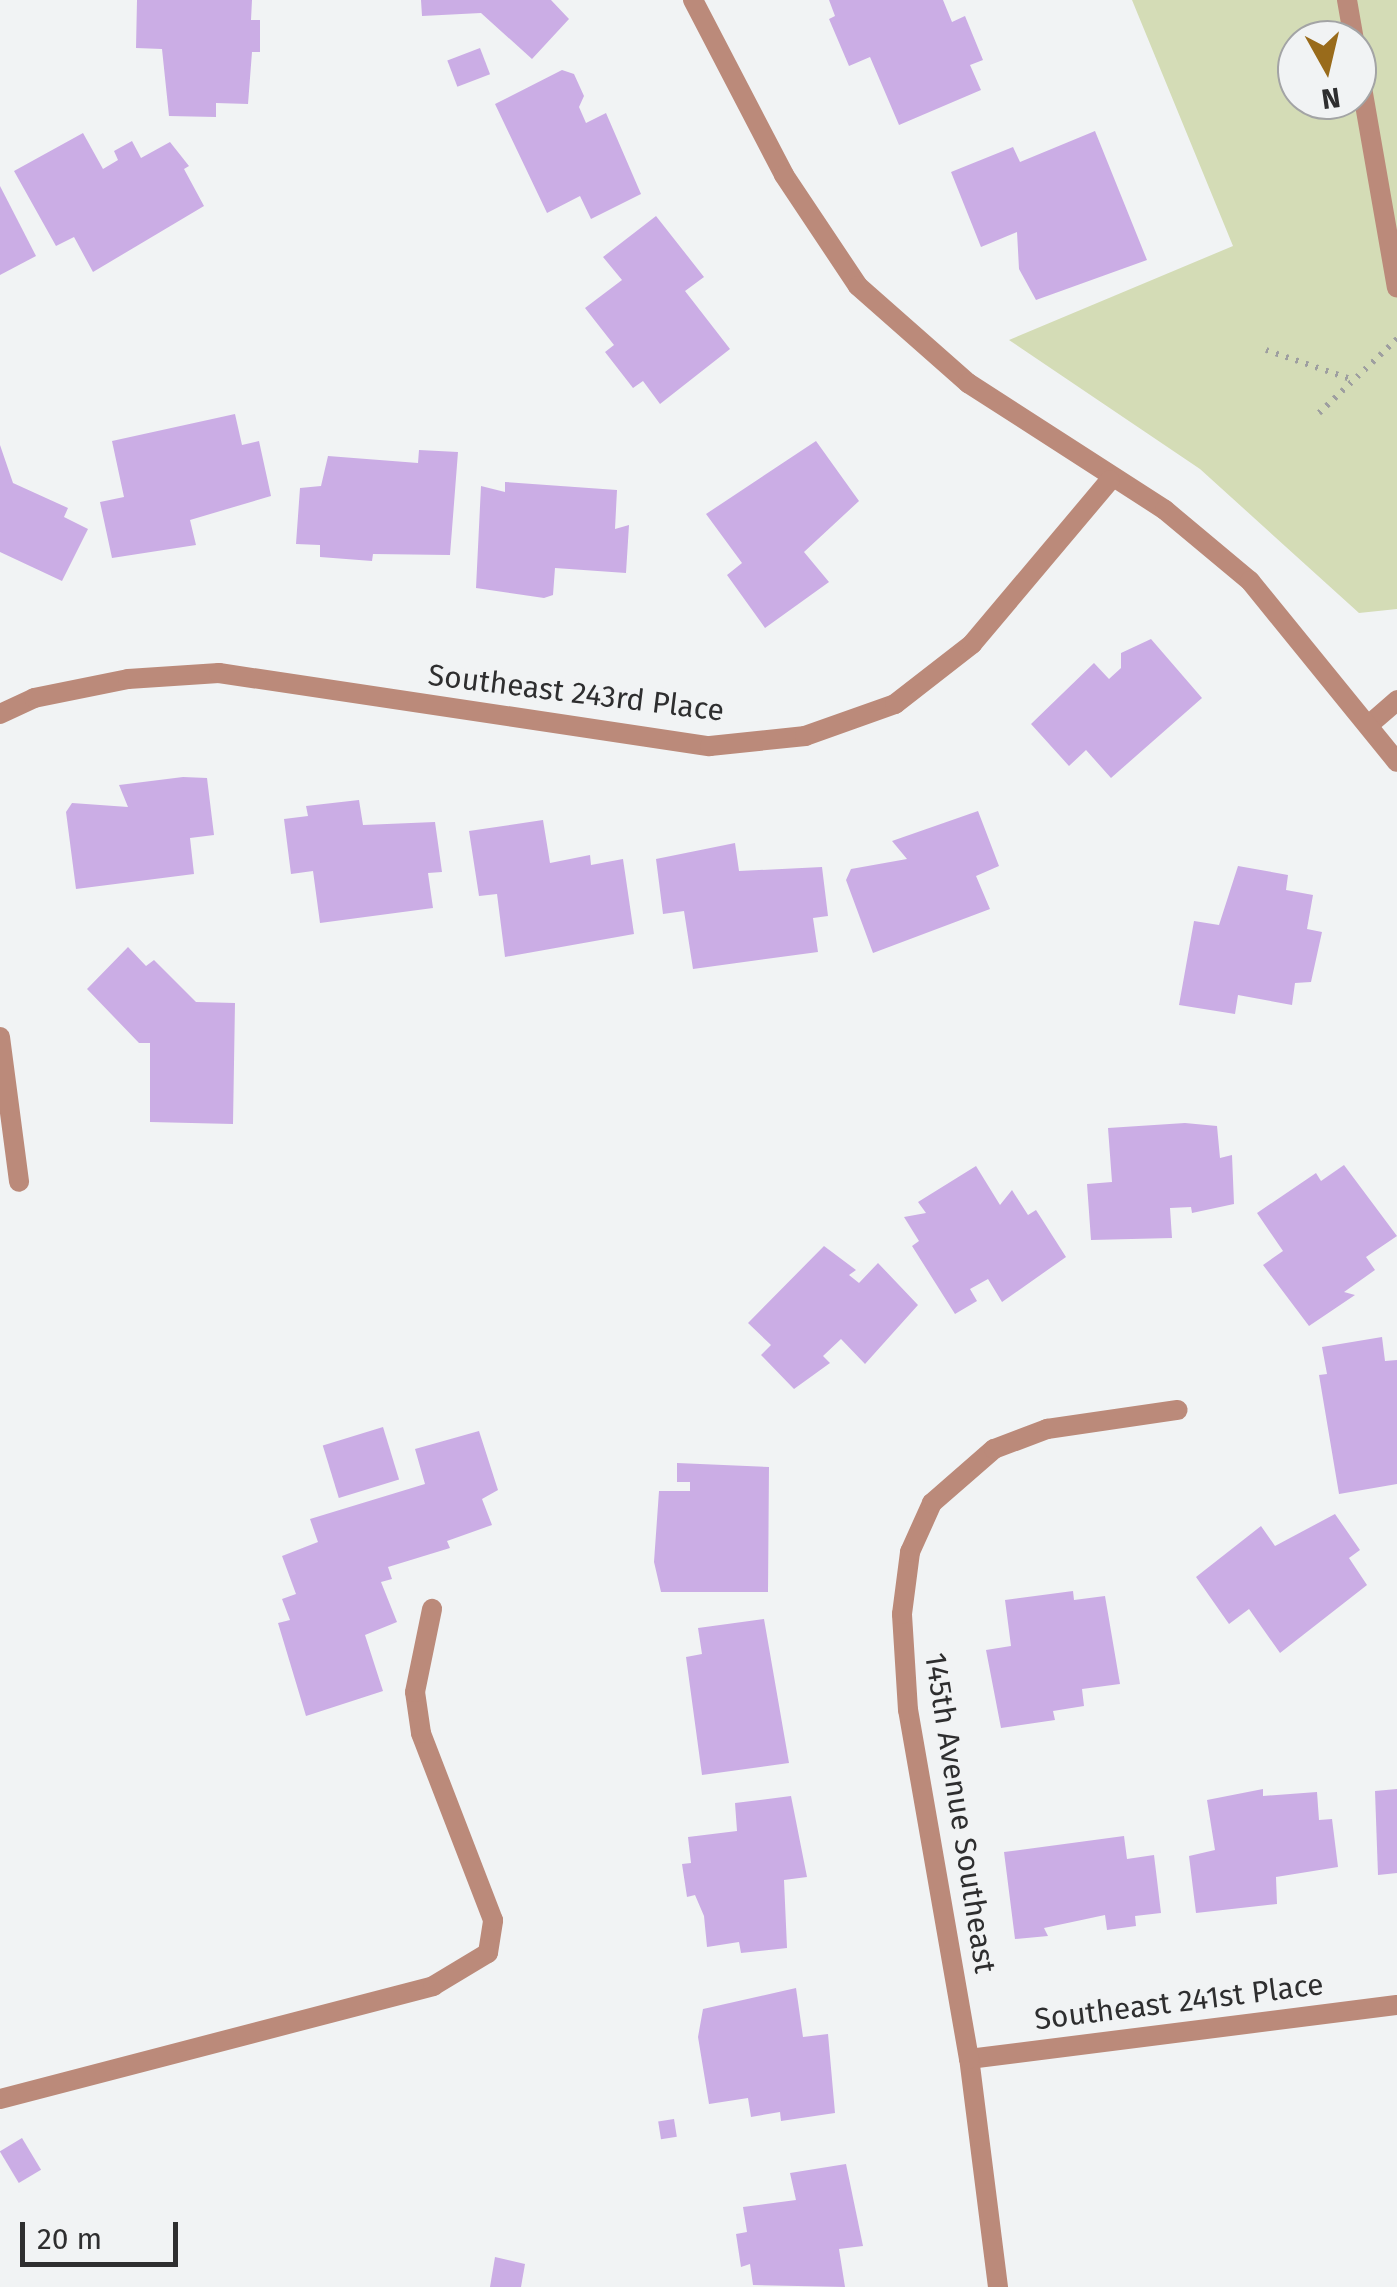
<!DOCTYPE html>
<style>
body{margin:0}
#map{position:relative;width:1397px;height:2287px;overflow:hidden;background:#f1f3f4;font-family:"Fira Sans",sans-serif}
div>[style]{position:absolute}
[style*='--x']{left:calc(var(--x)*1px);top:calc(var(--y)*1px);width:calc(var(--w)*1px);rotate:calc(var(--a)*1deg)}
.green>*{inset:0;background:#d4dcb6}
.building>*{inset:0;background:#cbade5;transform-origin:0 0}
.path>*{height:6px;margin-top:-3px;transform-origin:0;background:repeating-linear-gradient(90deg,#9e9fa0 0 2.5px,transparent 0 10.5px)}
.lane>*{height:20px;margin:-10px;padding:0 10px;transform-origin:10px;border-radius:10px;background:#bb8a7a}
.street>*{height:20px;margin:-10px;padding:0 10px;transform-origin:10px;border-radius:10px;background:#bb8a7a}
span{translate:-50% -50%;white-space:nowrap;text-align:center;line-height:1.15;-webkit-text-stroke:10px #f1f3f4;paint-order:stroke}
.street-label{font-size:30px;color:#2e2e2f}
.north{position:absolute;left:1277px;top:20px;width:100px;height:100px;box-sizing:border-box;background:#f1f3f4;border:2px solid #a3a4a5;border-radius:50%;rotate:172deg;font-size:28px;font-weight:700;line-height:40px;text-align:center;color:#2e2e2f}
.north::after{content:'';display:block;margin:auto;width:35px;height:45px;background:#996b1b;clip-path:polygon(50% 0,100% 100%,50% 72%,0 100%)}
.scale{position:absolute;left:20px;top:2222px;width:158px;height:45px;box-sizing:border-box;border:5px solid #2e2e2f;border-top:0;padding-left:12px;font-size:30px;line-height:35px;white-space:nowrap;color:#2e2e2f;-webkit-text-stroke:8px #f1f3f4;paint-order:stroke}
</style>
<div id="map">
<div class="green">
<div style="clip-path:polygon(evenodd,1132px 0,1397px 0,1397px 609px,1359px 613px,1200px 469px,1009px 340px,1233px 246px,1132px 0,1297px 40px,1357px 40px,1357px 100px,1297px 100px,1297px 40px)"></div>
</div>
<div class="building">
<div style="clip-path:polygon(137px 0,252px 0,251px 20px,260px 20px,260px 52px,252px 52px,248px 104px,216px 103px,216px 117px,169px 116px,162px 49px,136px 48px)"></div>
<div style="clip-path:polygon(421px 0,551px 0,569px 19px,532px 59px,481px 13px,422px 16px)"></div>
<div style="clip-path:polygon(829px 0,943px 0,952px 22px,965px 16px,983px 60px,970px 65px,981px 90px,899px 125px,870px 57px,849px 66px,829px 19px,835px 16px)"></div>
<div style="left:480px;top:48px;width:28px;height:35px;rotate:69deg"></div>
<div style="clip-path:polygon(562px 70px,574px 74px,584px 96px,579px 107px,586px 123px,606px 113px,641px 194px,591px 219px,580px 196px,547px 213px,495px 104px)"></div>
<div style="clip-path:polygon(1095px 131px,1147px 260px,1036px 300px,1019px 269px,1017px 232px,981px 247px,951px 172px,1013px 147px,1020px 162px)"></div>
<div style="clip-path:polygon(83px 133px,103px 169px,118px 160px,114px 151px,132px 141px,141px 158px,170px 142px,189px 166px,184px 169px,204px 206px,93px 272px,74px 237px,56px 246px,14px 171px)"></div>
<div style="clip-path:polygon(0 186px,36px 256px,0 275px)"></div>
<div style="clip-path:polygon(656px 216px,704px 277px,685px 291px,730px 349px,660px 404px,643px 381px,633px 388px,605px 352px,614px 345px,585px 308px,622px 280px,603px 257px)"></div>
<div style="clip-path:polygon(235px 414px,242px 445px,259px 441px,271px 496px,190px 520px,196px 545px,112px 558px,100px 502px,124px 497px,112px 441px)"></div>
<div style="clip-path:polygon(816px 441px,859px 501px,804px 552px,829px 582px,765px 628px,727px 575px,742px 563px,706px 514px)"></div>
<div style="clip-path:polygon(0 445px,13px 483px,68px 508px,64px 517px,88px 529px,62px 581px,0 552px)"></div>
<div style="clip-path:polygon(419px 450px,458px 452px,450px 555px,373px 554px,372px 561px,320px 557px,320px 545px,296px 544px,300px 488px,321px 486px,328px 456px,418px 463px)"></div>
<div style="clip-path:polygon(505px 482px,617px 490px,615px 529px,629px 525px,626px 573px,555px 568px,553px 595px,544px 598px,476px 588px,481px 486px,505px 492px)"></div>
<div style="clip-path:polygon(1151px 639px,1202px 698px,1111px 778px,1086px 750px,1069px 766px,1031px 724px,1094px 663px,1109px 679px,1121px 668px,1121px 653px)"></div>
<div style="clip-path:polygon(183px 777px,207px 778px,214px 835px,190px 838px,194px 874px,76px 889px,66px 812px,72px 803px,128px 807px,119px 785px)"></div>
<div style="clip-path:polygon(359px 800px,363px 825px,435px 822px,442px 872px,428px 873px,433px 908px,320px 923px,313px 871px,291px 874px,284px 819px,308px 816px,306px 806px)"></div>
<div style="clip-path:polygon(978px 811px,999px 866px,976px 876px,990px 909px,873px 953px,846px 880px,851px 869px,907px 859px,892px 841px)"></div>
<div style="clip-path:polygon(543px 820px,550px 863px,590px 855px,591px 865px,623px 859px,634px 934px,505px 957px,497px 894px,479px 896px,469px 831px)"></div>
<div style="clip-path:polygon(735px 843px,739px 871px,822px 867px,828px 916px,813px 918px,818px 952px,693px 969px,684px 911px,663px 914px,656px 859px)"></div>
<div style="clip-path:polygon(1238px 866px,1288px 875px,1286px 890px,1313px 895px,1307px 929px,1322px 932px,1311px 982px,1295px 983px,1292px 1005px,1238px 995px,1235px 1014px,1179px 1005px,1194px 921px,1219px 925px)"></div>
<div style="clip-path:polygon(128px 947px,146px 966px,154px 960px,196px 1002px,235px 1003px,233px 1124px,150px 1122px,150px 1043px,139px 1043px,87px 989px)"></div>
<div style="clip-path:polygon(1185px 1123px,1217px 1126px,1220px 1158px,1232px 1155px,1234px 1204px,1192px 1213px,1191px 1207px,1170px 1208px,1172px 1238px,1091px 1240px,1087px 1184px,1112px 1182px,1108px 1128px)"></div>
<div style="clip-path:polygon(1344px 1165px,1397px 1236px,1366px 1257px,1375px 1270px,1344px 1292px,1355px 1295px,1309px 1326px,1263px 1265px,1283px 1251px,1257px 1213px,1316px 1173px,1321px 1181px)"></div>
<div style="clip-path:polygon(976px 1166px,1000px 1205px,1012px 1190px,1028px 1215px,1036px 1210px,1066px 1257px,1002px 1302px,988px 1279px,970px 1289px,977px 1301px,955px 1314px,912px 1246px,919px 1241px,904px 1217px,926px 1213px,918px 1202px)"></div>
<div style="clip-path:polygon(824px 1246px,856px 1270px,849px 1275px,859px 1283px,878px 1263px,918px 1305px,865px 1364px,841px 1339px,823px 1356px,830px 1363px,794px 1389px,761px 1355px,771px 1345px,748px 1323px)"></div>
<div style="clip-path:polygon(1382px 1337px,1385px 1361px,1397px 1360px,1397px 1484px,1339px 1494px,1319px 1375px,1327px 1374px,1322px 1347px)"></div>
<div style="left:383px;top:1427px;width:55px;height:63px;rotate:73deg"></div>
<div style="clip-path:polygon(479px 1431px,498px 1490px,482px 1499px,492px 1525px,447px 1541px,450px 1548px,388px 1567px,392px 1579px,381px 1582px,397px 1622px,365px 1635px,383px 1691px,306px 1716px,278px 1623px,290px 1620px,282px 1599px,296px 1594px,282px 1556px,318px 1542px,310px 1519px,425px 1484px,415px 1449px)"></div>
<div style="clip-path:polygon(677px 1463px,769px 1467px,768px 1592px,661px 1592px,654px 1562px,659px 1491px,690px 1491px,690px 1482px,677px 1482px)"></div>
<div style="clip-path:polygon(1335px 1514px,1360px 1550px,1349px 1558px,1367px 1585px,1280px 1653px,1249px 1609px,1229px 1624px,1196px 1577px,1261px 1526px,1275px 1546px)"></div>
<div style="clip-path:polygon(1073px 1591px,1074px 1600px,1105px 1596px,1120px 1684px,1082px 1689px,1084px 1706px,1053px 1711px,1055px 1720px,1001px 1728px,986px 1650px,1011px 1646px,1005px 1600px)"></div>
<div style="clip-path:polygon(764px 1619px,789px 1763px,702px 1775px,686px 1657px,702px 1654px,698px 1628px)"></div>
<div style="clip-path:polygon(1263px 1789px,1263px 1796px,1317px 1792px,1319px 1820px,1332px 1819px,1338px 1867px,1276px 1877px,1277px 1904px,1196px 1913px,1189px 1856px,1215px 1850px,1207px 1800px)"></div>
<div style="clip-path:polygon(1397px 1789px,1397px 1873px,1378px 1875px,1375px 1791px)"></div>
<div style="clip-path:polygon(791px 1796px,807px 1877px,784px 1880px,787px 1948px,741px 1953px,739px 1942px,707px 1947px,704px 1916px,695px 1895px,687px 1897px,682px 1864px,691px 1863px,688px 1837px,737px 1831px,735px 1803px)"></div>
<div style="clip-path:polygon(1124px 1836px,1127px 1859px,1154px 1855px,1161px 1913px,1135px 1916px,1136px 1926px,1107px 1930px,1105px 1915px,1044px 1928px,1048px 1936px,1015px 1939px,1004px 1852px)"></div>
<div style="clip-path:polygon(796px 1988px,803px 2037px,828px 2034px,835px 2113px,781px 2121px,780px 2112px,751px 2117px,748px 2098px,709px 2104px,698px 2037px,703px 2009px)"></div>
<div style="left:674px;top:2119px;width:18px;height:16px;rotate:81deg"></div>
<div style="left:22px;top:2138px;width:37px;height:26px;rotate:59deg"></div>
<div style="clip-path:polygon(846px 2164px,863px 2246px,839px 2249px,845px 2287px,753px 2285px,750px 2264px,741px 2267px,736px 2234px,747px 2232px,743px 2207px,796px 2200px,790px 2173px)"></div>
<div style="clip-path:polygon(495px 2257px,525px 2264px,521px 2287px,490px 2287px)"></div>
</div>
<div class="path">
<div style="--x:1266;--y:350;--w:92;--a:19"></div>
<div style="--x:1319;--y:413;--w:108;--a:-43.5"></div>
</div>
<div class="lane">
<div style="--x:1347;--y:0;--w:41;--a:80.1"></div>
<div style="--x:1357;--y:59;--w:232;--a:80.1"></div>
<div style="--x:1371;--y:723;--w:35;--a:-41"></div>
<div style="--x:0;--y:2099;--w:448;--a:-14.6"></div>
<div style="--x:433;--y:1986;--w:64;--a:-31"></div>
<div style="--x:488;--y:1953;--w:33;--a:-81"></div>
<div style="--x:493;--y:1920;--w:200;--a:-111.1"></div>
<div style="--x:421;--y:1733;--w:41;--a:-98.3"></div>
<div style="--x:415;--y:1692;--w:85;--a:-78.4"></div>
</div>
<div class="street">
<div style="--x:693;--y:0;--w:197;--a:62.5"></div>
<div style="--x:784;--y:175;--w:133;--a:56.3"></div>
<div style="--x:858;--y:286;--w:147;--a:41.4"></div>
<div style="--x:968;--y:383;--w:234;--a:32.8"></div>
<div style="--x:1165;--y:510;--w:111;--a:39.9"></div>
<div style="--x:1250;--y:581;--w:233;--a:50.9"></div>
<div style="--x:0;--y:714;--w:38;--a:-25"></div>
<div style="--x:34;--y:698;--w:96;--a:-11.4"></div>
<div style="--x:128;--y:679;--w:91;--a:-3.8"></div>
<div style="--x:219;--y:673;--w:496;--a:8.5"></div>
<div style="--x:710;--y:746;--w:96;--a:-6"></div>
<div style="--x:805;--y:736;--w:96;--a:-19.6"></div>
<div style="--x:895;--y:704;--w:98;--a:-37.9"></div>
<div style="--x:972;--y:644;--w:214;--a:-49.9"></div>
<div style="--x:0;--y:1037;--w:146;--a:82.5"></div>
<div style="--x:969;--y:2059;--w:431;--a:-7.2"></div>
<div style="--x:998;--y:2287;--w:230;--a:-97.2"></div>
<div style="--x:969;--y:2059;--w:354;--a:-99.9"></div>
<div style="--x:908;--y:1710;--w:96;--a:-93.6"></div>
<div style="--x:902;--y:1614;--w:63;--a:-82.6"></div>
<div style="--x:910;--y:1552;--w:54;--a:-65.8"></div>
<div style="--x:932;--y:1503;--w:82;--a:-41.1"></div>
<div style="--x:994;--y:1449;--w:57;--a:-20.7"></div>
<div style="--x:1047;--y:1429;--w:132;--a:-8.3"></div>
</div>
<div class="street-label">
<span style="left:576px;top:693px;rotate:7deg">Southeast 243rd Place</span>
<span style="left:960px;top:1813px;rotate:81deg">145th Avenue Southeast</span>
<span style="left:1179px;top:2002px;rotate:-7deg">Southeast 241st Place</span>
</div>
<div class="north">N</div>
<div class="scale">20 m</div>
</div>
